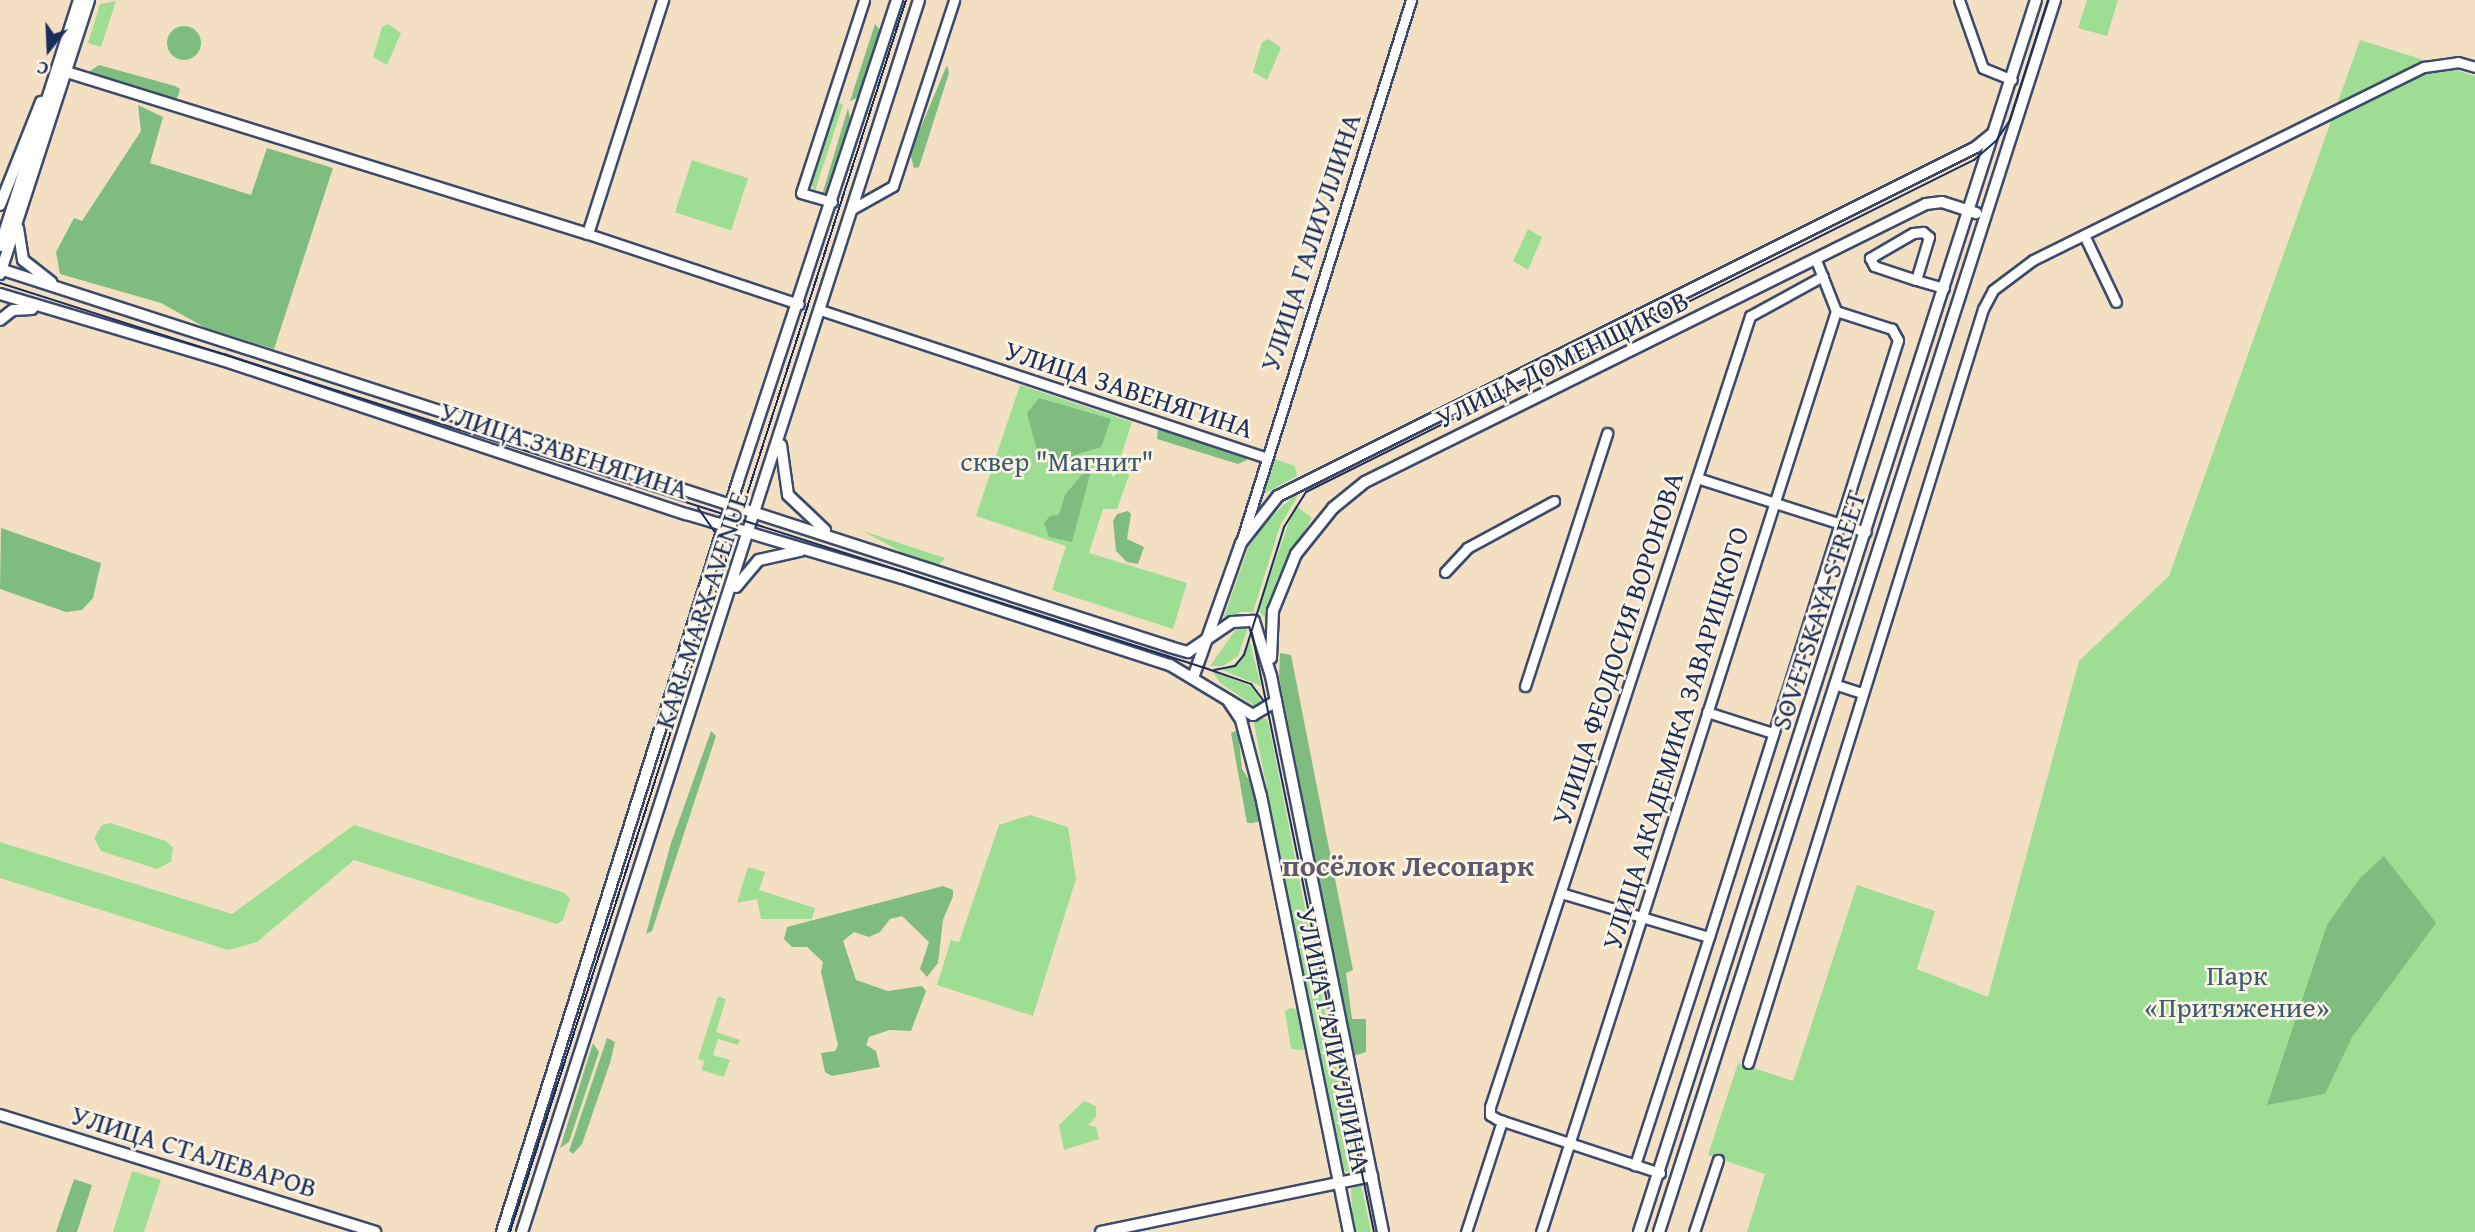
<!DOCTYPE html>
<meta charset="utf-8">
<style>
body{margin:0}
#map{position:relative;width:2475px;height:1232px;overflow:hidden;background:#f3e0c2;font-family:"Gentium Book Plus",serif}
div>[style]{position:absolute}
[style*='--x']{left:calc(var(--x)*1px);top:calc(var(--y)*1px);width:calc(var(--w)*1px);rotate:calc(var(--a)*1deg)}
.green>*{inset:0;background:#9dde94;transform-origin:0 0}
.forest>*{inset:0;background:#7ebd7e}
.round{border-radius:50%}
.roads{filter:drop-shadow(2px 0 #3b4a6d) drop-shadow(-2px 0 #3b4a6d) drop-shadow(0 2px #3b4a6d) drop-shadow(0 -2px #3b4a6d)}
.minor>*{height:9px;margin:-4.5px;padding:0 4.5px;transform-origin:4.5px;border-radius:4.5px;background:#fff}
.major>*{height:10px;margin:-5px;padding:0 5px;transform-origin:5px;border-radius:5px;background:#fff}
.tram>*{height:2px;margin:-1px;padding:0 1px;transform-origin:1px;border-radius:1px;background:#1b2f5e}
span{translate:-50% -50%;white-space:nowrap;text-align:center;line-height:1.15;-webkit-text-stroke:5px #fcf5e5;paint-order:stroke}
.street-label{font-size:28px;color:#1b2f5e}
.park-label{font-size:28px;color:#3c5b6c}
.neighbourhood-label{font-size:30px;color:#5b596c;font-weight:700}
.north{position:absolute;left:14px;top:14px;width:70px;height:70px;-webkit-text-stroke:5px #fcf5e5;paint-order:stroke;rotate:198deg;font-size:19px;font-weight:700;line-height:28px;text-align:center;color:#1b2f5e}
.north::after{content:'';display:block;margin:auto;width:24px;height:32px;background:#1b2f5e;clip-path:polygon(50% 0,100% 100%,50% 72%,0 100%)}
</style>
<div id="map">
<div class="green">
<div style="clip-path:polygon(2087px 0,2118px 0,2107px 36px,2078px 28px)"></div>
<div style="clip-path:polygon(116px 1px,101px 47px,88px 43px,100px 4px)"></div>
<div style="clip-path:polygon(388px 24px,401px 33px,387px 65px,373px 57px,382px 27px)"></div>
<div style="clip-path:polygon(1269px 39px,1281px 48px,1267px 80px,1253px 72px,1262px 42px)"></div>
<div style="clip-path:polygon(2360px 40px,2475px 76px,2475px 1232px,1747px 1232px,1765px 1174px,1708px 1155px,1738px 1063px,1793px 1081px,1857px 885px,1935px 911px,1917px 969px,1988px 997px,2079px 661px,2169px 576px)"></div>
<div style="clip-path:polygon(840px 103px,843px 105px,815px 191px,811px 184px,825px 131px,834px 106px)"></div>
<div style="left:692px;top:160px;width:59px;height:55px;rotate:18deg"></div>
<div style="clip-path:polygon(1528px 229px,1542px 237px,1528px 270px,1513px 261px)"></div>
<div style="clip-path:polygon(1020px 385px,1132px 422px,1119px 462px,1129px 466px,1130px 472px,1117px 509px,1103px 509px,1089px 553px,1187px 583px,1173px 629px,1052px 590px,1066px 546px,976px 516px)"></div>
<div style="clip-path:polygon(1274px 459px,1295px 466px,1297px 476px,1262px 495px,1269px 461px)"></div>
<div style="clip-path:polygon(1302px 488px,1280px 526px,1253px 612px,1240px 612px,1222px 623px,1253px 534px)"></div>
<div style="clip-path:polygon(1295px 505px,1312px 518px,1277px 579px,1267px 620px,1258px 610px)"></div>
<div style="clip-path:polygon(863px 531px,945px 558px,938px 566px,912px 558px)"></div>
<div style="clip-path:polygon(1250px 622px,1238px 656px,1223px 666px,1210px 666px,1236px 629px)"></div>
<div style="clip-path:polygon(1249px 637px,1254px 659px,1261px 686px,1222px 670px,1240px 661px)"></div>
<div style="clip-path:polygon(1212px 671px,1253px 687px,1265px 707px,1253px 705px,1220px 683px)"></div>
<div style="clip-path:polygon(1253px 719px,1267px 719px,1270px 730px,1357px 1174px,1345px 1171px,1342px 1164px)"></div>
<div style="clip-path:polygon(1030px 815px,1068px 827px,1076px 879px,1033px 1016px,937px 985px,951px 940px,959px 942px,999px 825px)"></div>
<div style="clip-path:polygon(110px 823px,166px 841px,173px 848px,171px 862px,157px 869px,101px 851px,94px 838px,102px 825px)"></div>
<div style="clip-path:polygon(354px 825px,565px 893px,570px 899px,563px 920px,557px 924px,354px 860px,257px 942px,228px 950px,0 878px,0 842px,232px 914px)"></div>
<div style="clip-path:polygon(748px 867px,765px 872px,759px 890px,815px 908px,812px 919px,761px 919px,757px 899px,737px 903px)"></div>
<div style="clip-path:polygon(718px 996px,726px 999px,716px 1032px,740px 1040px,738px 1045px,718px 1039px,713px 1055px,730px 1060px,724px 1077px,702px 1070px,704px 1061px,698px 1059px)"></div>
<div style="clip-path:polygon(1290px 1008px,1299px 1010px,1304px 1050px,1291px 1049px,1285px 1011px)"></div>
<div style="clip-path:polygon(1084px 1101px,1096px 1106px,1096px 1117px,1088px 1125px,1096px 1127px,1099px 1139px,1064px 1150px,1059px 1125px)"></div>
<div style="clip-path:polygon(132px 1171px,161px 1180px,144px 1232px,113px 1232px)"></div>
<div style="clip-path:polygon(1361px 1184px,1371px 1232px,1356px 1232px,1352px 1214px,1351px 1189px)"></div>
</div>
<div class="forest">
<div style="clip-path:polygon(875px 24px,880px 30px,867px 76px,857px 98px,850px 101px)"></div>
<div class="round" style="left:167px;top:26px;width:34px;height:34px"></div>
<div style="clip-path:polygon(99px 65px,175px 86px,180px 89px,178px 96px,175px 100px,87px 73px)"></div>
<div style="clip-path:polygon(947px 65px,949px 73px,919px 167px,914px 168px,910px 153px)"></div>
<div style="clip-path:polygon(138px 105px,163px 117px,150px 163px,251px 195px,267px 148px,333px 168px,274px 349px,206px 328px,161px 303px,60px 274px,56px 252px,74px 218px,82px 221px,141px 131px)"></div>
<div style="clip-path:polygon(848px 108px,851px 123px,831px 191px,822px 195px)"></div>
<div style="clip-path:polygon(1039px 398px,1111px 419px,1101px 447px,1056px 461px,1036px 447px,1027px 413px)"></div>
<div style="clip-path:polygon(1158px 427px,1247px 455px,1247px 460px,1238px 464px,1157px 439px)"></div>
<div style="clip-path:polygon(1095px 456px,1072px 542px,1049px 537px,1044px 523px,1050px 516px,1059px 515px,1065px 495px,1083px 473px,1078px 459px)"></div>
<div style="clip-path:polygon(1128px 511px,1131px 514px,1127px 539px,1144px 547px,1138px 564px,1127px 562px,1116px 551px,1113px 521px,1117px 514px)"></div>
<div style="clip-path:polygon(1px 528px,101px 563px,93px 598px,82px 610px,66px 612px,0 589px)"></div>
<div style="clip-path:polygon(1280px 653px,1291px 655px,1353px 970px,1346px 973px,1352px 1019px,1366px 1019px,1366px 1052px,1353px 1056px,1279px 677px)"></div>
<div style="clip-path:polygon(1238px 730px,1242px 769px,1255px 789px,1261px 821px,1252px 823px,1247px 823px,1231px 733px)"></div>
<div style="clip-path:polygon(711px 731px,716px 736px,652px 931px,646px 934px,671px 843px)"></div>
<div style="clip-path:polygon(2384px 856px,2436px 923px,2352px 1037px,2325px 1094px,2267px 1105px,2327px 925px,2360px 878px)"></div>
<div style="clip-path:polygon(943px 886px,953px 890px,953px 896px,943px 920px,938px 963px,927px 977px,920px 969px,929px 942px,902px 916px,890px 919px,880px 932px,869px 937px,854px 932px,843px 941px,856px 980px,888px 991px,922px 986px,926px 991px,911px 1031px,889px 1030px,869px 1037px,866px 1045px,876px 1051px,880px 1067px,832px 1076px,825px 1072px,821px 1053px,835px 1051px,838px 1045px,821px 972px,823px 962px,807px 947px,792px 947px,784px 939px,787px 927px)"></div>
<div style="clip-path:polygon(607px 1038px,615px 1042px,610px 1063px,582px 1144px,573px 1154px,569px 1151px)"></div>
<div style="clip-path:polygon(593px 1043px,599px 1052px,569px 1142px,560px 1148px)"></div>
<div style="clip-path:polygon(74px 1179px,92px 1185px,77px 1232px,56px 1232px)"></div>
</div>
<div class="roads">
<div class="minor">
<div style="--x:1959;--y:0;--w:72;--a:70.6"></div>
<div style="--x:1983;--y:68;--w:31;--a:22"></div>
<div style="--x:832;--y:202;--w:32;--a:-164"></div>
<div style="--x:801;--y:193;--w:203;--a:-71.9"></div>
<div style="--x:852;--y:209;--w:47;--a:-29.3"></div>
<div style="--x:893;--y:186;--w:196;--a:-71.8"></div>
<div style="--x:588;--y:234;--w:222;--a:18.4"></div>
<div style="--x:2084;--y:235;--w:74;--a:64.5"></div>
<div style="--x:1916;--y:280;--w:45;--a:-73.2"></div>
<div style="--x:1929;--y:237;--w:8;--a:-140"></div>
<div style="--x:1923;--y:232;--w:10;--a:174"></div>
<div style="--x:1913;--y:233;--w:50;--a:149.8"></div>
<div style="--x:1870;--y:258;--w:9;--a:63"></div>
<div style="--x:1874;--y:266;--w:44;--a:18.4"></div>
<div style="--x:1916;--y:280;--w:29;--a:16"></div>
<div style="--x:820;--y:310;--w:469;--a:18.3"></div>
<div style="--x:1697;--y:478;--w:177;--a:17.7"></div>
<div style="--x:1242;--y:539;--w:565;--a:-72.59"></div>
<div style="--x:1445;--y:572;--w:33;--a:-47"></div>
<div style="--x:1467;--y:548;--w:99;--a:-28.4"></div>
<div style="--x:1837;--y:685;--w:26;--a:18"></div>
<div style="--x:1525;--y:686;--w:266;--a:-72"></div>
<div style="--x:1707;--y:712;--w:69;--a:17.7"></div>
<div style="--x:1561;--y:893;--w:154;--a:16.6"></div>
<div style="--x:1709;--y:937;--w:240;--a:108"></div>
<div style="--x:1709;--y:937;--w:626;--a:-72.43"></div>
<div style="--x:1898;--y:340;--w:13;--a:-119"></div>
<div style="--x:1892;--y:329;--w:59;--a:-162.2"></div>
<div style="--x:1748;--y:1063;--w:790;--a:-72.69"></div>
<div style="--x:1983;--y:309;--w:21;--a:-62"></div>
<div style="--x:1993;--y:290;--w:50;--a:-36.9"></div>
<div style="--x:2033;--y:260;--w:436;--a:-26.3"></div>
<div style="--x:2424;--y:67;--w:34;--a:-8"></div>
<div style="--x:2458;--y:62;--w:18;--a:16"></div>
<div style="--x:1660;--y:1173;--w:172;--a:-161.7"></div>
<div style="--x:1497;--y:1119;--w:8;--a:-150"></div>
<div style="--x:1490;--y:1115;--w:8;--a:-90"></div>
<div style="--x:1490;--y:1107;--w:833;--a:-71.8"></div>
<div style="--x:1750;--y:316;--w:83;--a:-28.7"></div>
<div style="--x:1466;--y:1232;--w:117;--a:-72"></div>
<div style="--x:1541;--y:1232;--w:967;--a:-72.24"></div>
<div style="--x:1836;--y:311;--w:55;--a:-111.4"></div>
<div style="--x:1694;--y:1232;--w:76;--a:-71.6"></div>
</div>
<div class="major">
<div style="--x:57;--y:69;--w:556;--a:17.26"></div>
<div style="--x:588;--y:234;--w:246;--a:-72.2"></div>
<div style="--x:0;--y:205;--w:111;--a:-68.3"></div>
<div style="--x:18;--y:228;--w:32;--a:81"></div>
<div style="--x:23;--y:260;--w:36;--a:38"></div>
<div style="--x:0;--y:246;--w:258;--a:-72.2"></div>
<div style="--x:0;--y:269;--w:1230;--a:17.9"></div>
<div style="--x:1170;--y:647;--w:19;--a:16"></div>
<div style="--x:1188;--y:652;--w:53;--a:-34.3"></div>
<div style="--x:1232;--y:622;--w:22;--a:-3"></div>
<div style="--x:1254;--y:621;--w:58;--a:72.8"></div>
<div style="--x:1271;--y:676;--w:567;--a:78.61"></div>
<div style="--x:0;--y:274;--w:288;--a:-72"></div>
<div style="--x:0;--y:294;--w:232;--a:16.6"></div>
<div style="--x:222;--y:360;--w:489;--a:18.4"></div>
<div style="--x:686;--y:514;--w:225;--a:16.5"></div>
<div style="--x:902;--y:578;--w:282;--a:18"></div>
<div style="--x:1170;--y:665;--w:97;--a:31.1"></div>
<div style="--x:1253;--y:715;--w:27;--a:-31"></div>
<div style="--x:0;--y:320;--w:16;--a:-38"></div>
<div style="--x:13;--y:310;--w:19;--a:-3"></div>
<div style="--x:781;--y:445;--w:50;--a:82"></div>
<div style="--x:788;--y:495;--w:51;--a:43.4"></div>
<div style="--x:736;--y:587;--w:35;--a:-50"></div>
<div style="--x:759;--y:560;--w:42;--a:-12.4"></div>
<div style="--x:1271;--y:658;--w:47;--a:-87.6"></div>
<div style="--x:1273;--y:611;--w:61;--a:-68"></div>
<div style="--x:1296;--y:554;--w:59;--a:-51.2"></div>
<div style="--x:1333;--y:508;--w:41;--a:-39.1"></div>
<div style="--x:1365;--y:482;--w:626;--a:-26.36"></div>
<div style="--x:1926;--y:204;--w:16;--a:-7"></div>
<div style="--x:1942;--y:202;--w:36;--a:18"></div>
<div style="--x:1194;--y:675;--w:140;--a:-70.4"></div>
<div style="--x:1241;--y:543;--w:60;--a:-51.8"></div>
<div style="--x:1278;--y:496;--w:780;--a:-26.57"></div>
<div style="--x:1976;--y:147;--w:22;--a:-39"></div>
<div style="--x:1229;--y:702;--w:22;--a:56"></div>
<div style="--x:1241;--y:720;--w:79;--a:75.3"></div>
<div style="--x:1261;--y:796;--w:445;--a:78.6"></div>
<div style="--x:0;--y:1115;--w:393;--a:17.3"></div>
<div style="--x:502;--y:1232;--w:787;--a:-72.55"></div>
<div style="--x:738;--y:481;--w:507;--a:-71.71"></div>
<div style="--x:522;--y:1232;--w:1294;--a:-72.14"></div>
<div style="--x:1101;--y:1232;--w:277;--a:-11.7"></div>
<div style="--x:1639;--y:1232;--w:1294;--a:-72.14"></div>
<div style="--x:1659;--y:1232;--w:1294;--a:-72.18"></div>
</div>
</div>
<div class="tram">
<div style="--x:0;--y:283;--w:1265;--a:17.72"></div>
<div style="--x:1205;--y:668;--w:49;--a:19.2"></div>
<div style="--x:1251;--y:684;--w:21;--a:53"></div>
<div style="--x:698;--y:508;--w:45;--a:54.9"></div>
<div style="--x:724;--y:545;--w:13;--a:81"></div>
<div style="--x:1252;--y:633;--w:611;--a:78.49"></div>
<div style="--x:1214;--y:670;--w:21;--a:-11"></div>
<div style="--x:1235;--y:666;--w:14;--a:-51"></div>
<div style="--x:1244;--y:655;--w:134;--a:-72.6"></div>
<div style="--x:1284;--y:527;--w:41;--a:-57.8"></div>
<div style="--x:1306;--y:492;--w:746;--a:-26.43"></div>
<div style="--x:1974;--y:160;--w:29;--a:-41"></div>
<div style="--x:1996;--y:141;--w:25;--a:-56"></div>
<div style="--x:2010;--y:120;--w:126;--a:-72.4"></div>
<div style="--x:510;--y:1232;--w:1294;--a:-72.18"></div>
</div>
<div class="street-label">
<span style="left:1310px;top:242px;rotate:-72deg">УЛИЦА ГАЛИУЛЛИНА</span>
<span style="left:1562px;top:359px;rotate:-26deg">УЛИЦА ДОМЕНЩИКОВ</span>
<span style="left:1129px;top:389px;rotate:18deg">УЛИЦА ЗАВЕНЯГИНА</span>
<span style="left:564px;top:450px;rotate:18deg">УЛИЦА ЗАВЕНЯГИНА</span>
<span style="left:701px;top:610px;rotate:-72deg">KARL MARX AVENUE</span>
<span style="left:1818px;top:610px;rotate:-72deg">SOVETSKAYA STREET</span>
<span style="left:1617px;top:648px;rotate:-72deg">УЛИЦА ФЕОДОСИЯ ВОРОНОВА</span>
<span style="left:1675px;top:738px;rotate:-73deg">УЛИЦА АКАДЕМИКА ЗАВАРИЦКОГО</span>
<span style="left:1334px;top:1039px;rotate:78deg">УЛИЦА ГАЛИУЛЛИНА</span>
<span style="left:194px;top:1151px;rotate:17deg">УЛИЦА СТАЛЕВАРОВ</span>
</div>
<div class="park-label">
<span style="left:1057px;top:461px">сквер "Магнит"</span>
<span style="left:2237px;top:991px">Парк<br>«Притяжение»</span>
</div>
<div class="neighbourhood-label">
<span style="left:1408px;top:865px">посёлок Лесопарк</span>
</div>
<div class="north">С</div>
</div>
